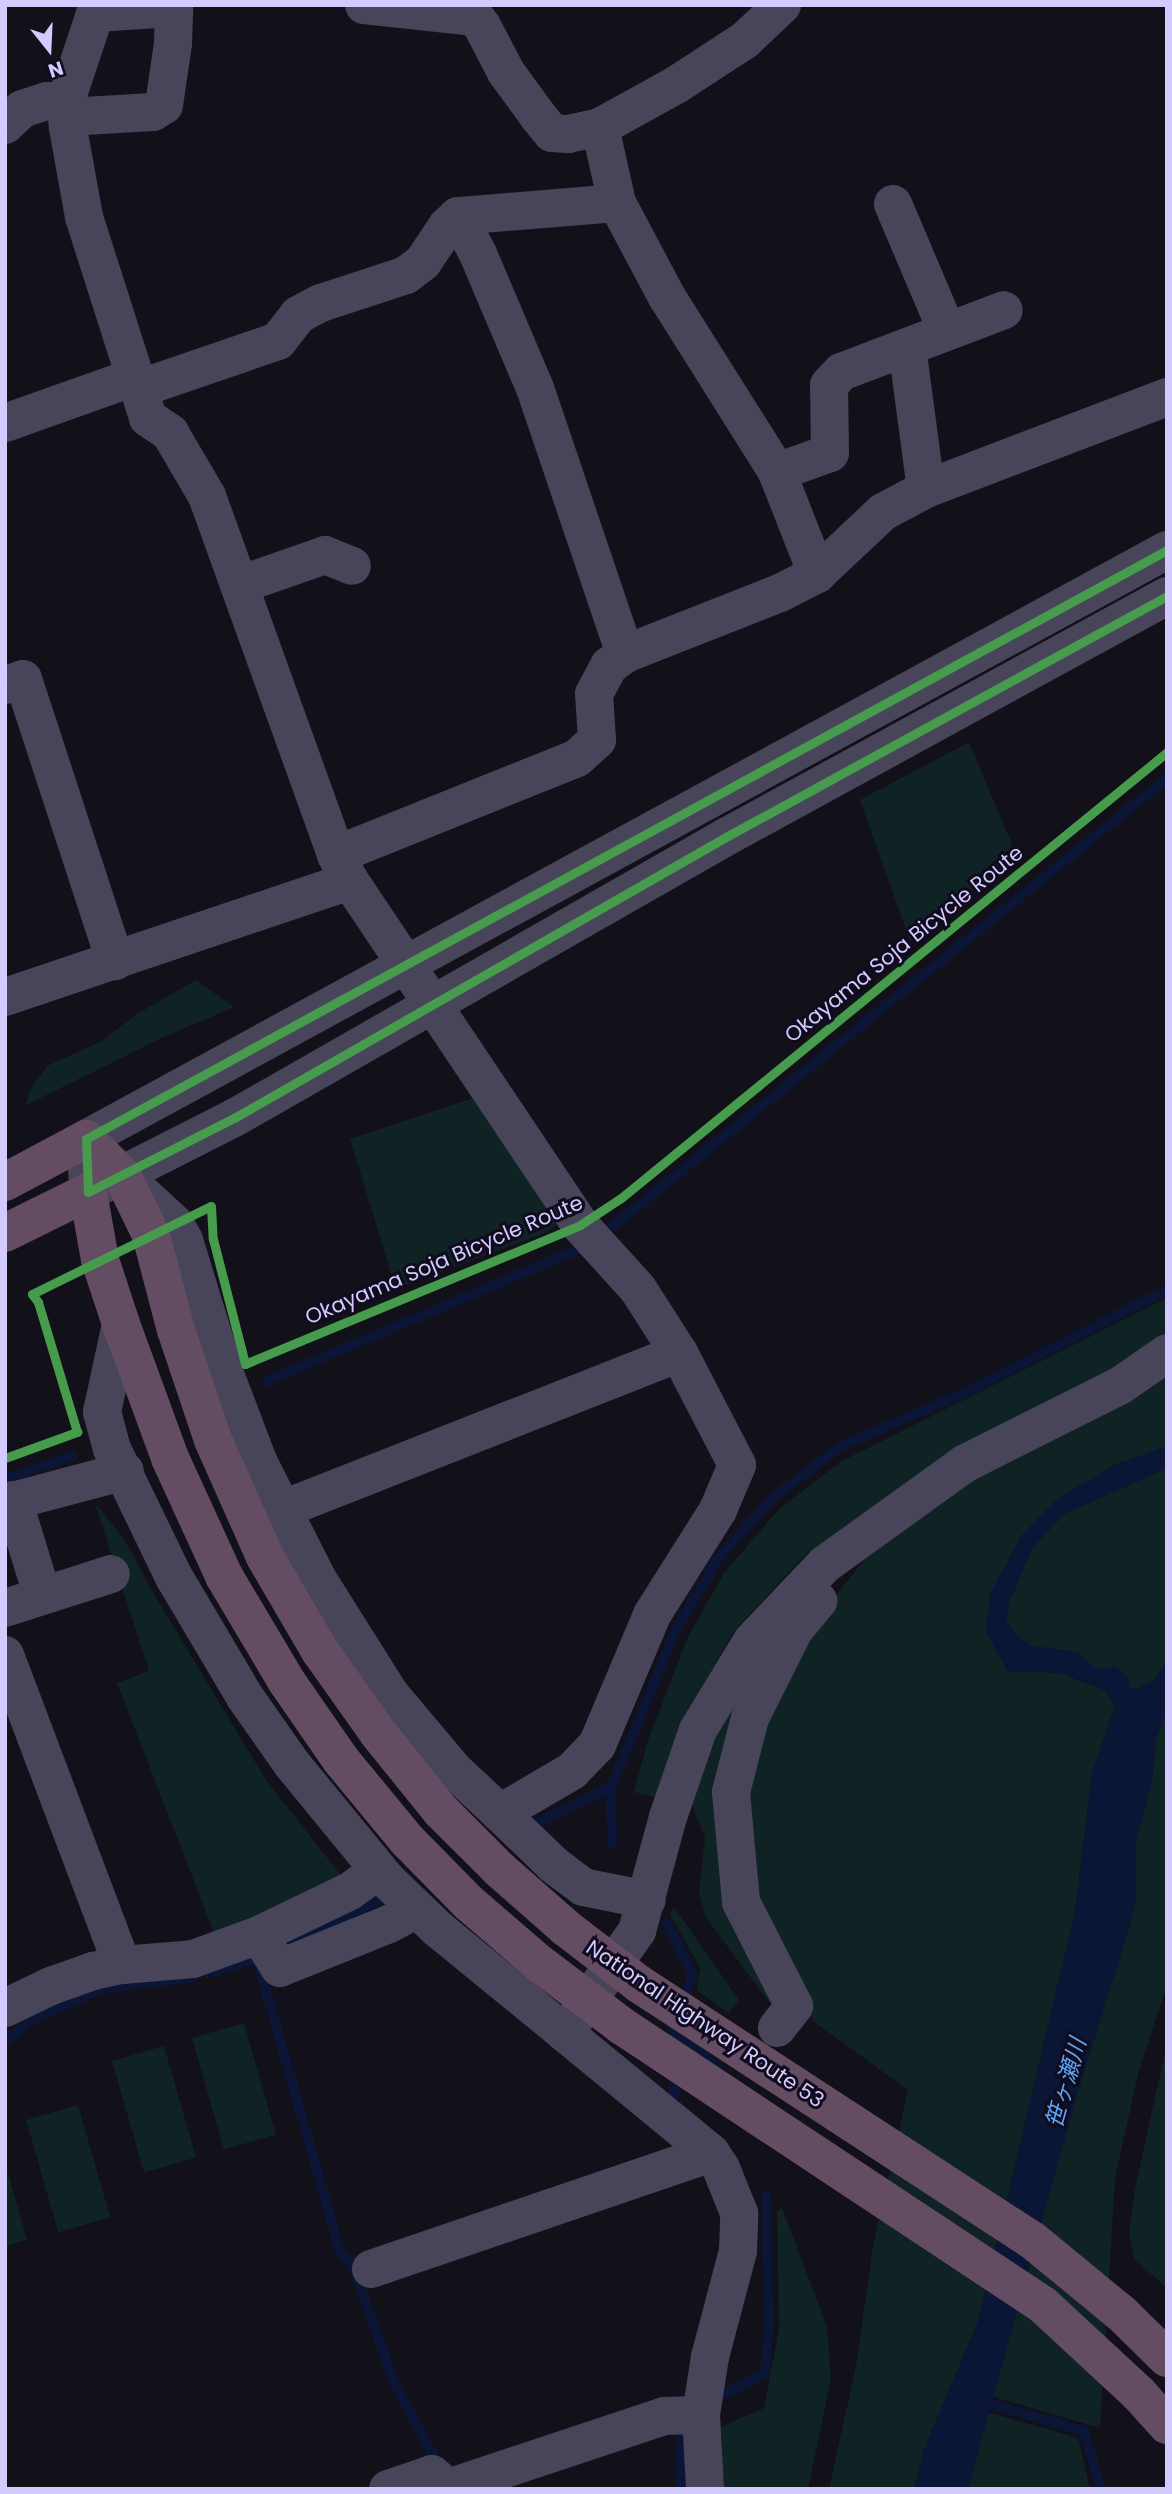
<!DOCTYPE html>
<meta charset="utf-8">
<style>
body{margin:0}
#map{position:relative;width:1172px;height:2494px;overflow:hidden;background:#121019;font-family:Poppins,"Noto Sans JP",sans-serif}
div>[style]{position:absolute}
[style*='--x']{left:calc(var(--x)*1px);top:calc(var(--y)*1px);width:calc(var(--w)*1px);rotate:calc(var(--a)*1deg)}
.green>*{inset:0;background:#0f2325;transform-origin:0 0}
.water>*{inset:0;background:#0b1636}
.stream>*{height:10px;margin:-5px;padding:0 5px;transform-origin:5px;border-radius:5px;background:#0b1636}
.minor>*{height:38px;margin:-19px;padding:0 19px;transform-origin:19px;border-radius:19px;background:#48455a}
.highway>*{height:38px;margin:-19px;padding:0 19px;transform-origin:19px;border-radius:19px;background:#644c63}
.highway-bridge>*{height:38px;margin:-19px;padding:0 19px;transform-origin:19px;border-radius:19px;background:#644c63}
.cycleway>*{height:9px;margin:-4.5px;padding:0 4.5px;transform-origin:4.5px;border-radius:4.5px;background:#469c4c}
span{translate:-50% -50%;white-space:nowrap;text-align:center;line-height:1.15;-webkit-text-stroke:6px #100c1d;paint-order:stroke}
.street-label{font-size:21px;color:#d3cafe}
.water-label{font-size:23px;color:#5ba5fb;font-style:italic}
.frame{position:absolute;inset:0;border:7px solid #d3cafe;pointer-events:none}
.north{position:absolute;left:14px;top:14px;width:70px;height:70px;-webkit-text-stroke:5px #100c1d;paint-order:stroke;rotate:162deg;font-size:19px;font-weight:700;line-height:28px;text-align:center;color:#d3cafe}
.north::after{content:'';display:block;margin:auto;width:24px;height:32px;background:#d3cafe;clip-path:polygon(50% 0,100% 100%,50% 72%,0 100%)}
</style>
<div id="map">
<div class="green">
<div style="clip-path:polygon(969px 742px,1016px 854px,910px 941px,860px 800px)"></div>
<div style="clip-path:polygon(196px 980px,234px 1007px,164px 1037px,26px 1105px,29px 1092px,47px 1066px,102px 1041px,137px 1014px)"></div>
<div style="clip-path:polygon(479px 1096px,564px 1219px,547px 1232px,396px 1289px,350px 1139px)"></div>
<div style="clip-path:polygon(1167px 1298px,1167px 1343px,807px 1553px,733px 1632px,682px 1723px,656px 1797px,634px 1792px,647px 1743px,688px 1637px,724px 1573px,779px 1509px,842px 1461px)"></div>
<div style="clip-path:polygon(1167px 1366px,1167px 1446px,1115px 1465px,1056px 1500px,990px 1594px,1007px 1670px,1060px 1673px,1105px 1690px,1115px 1705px,1092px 1773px,1075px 1912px,978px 2322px,925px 2447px,914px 2489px,829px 2489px,856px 2366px,873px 2247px,908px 2090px,813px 2021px,754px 1897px,745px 1791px,763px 1721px,806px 1632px,889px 1529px)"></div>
<div style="clip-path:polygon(1167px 1468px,1167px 1662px,1154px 1680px,1138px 1689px,1130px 1688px,1089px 1664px,1078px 1652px,1031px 1646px,1015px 1634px,1006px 1620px,1010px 1600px,1033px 1547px,1064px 1514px)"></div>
<div style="clip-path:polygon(95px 1503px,125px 1540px,151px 1589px,266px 1780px,348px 1884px,218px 1943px,117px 1683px,149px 1671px)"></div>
<div style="clip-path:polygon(770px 1639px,721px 1789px,778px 2001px,769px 2002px,707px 1919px,699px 1894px,705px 1838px,689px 1796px,734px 1698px)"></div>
<div style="clip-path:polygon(1167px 1711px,1167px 1985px,1138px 2074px,1115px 2178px,1100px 2428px,991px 2396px,1078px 2091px,1128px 1931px,1136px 1900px,1135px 1845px,1152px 1781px,1156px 1739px)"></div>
<div style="clip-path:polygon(674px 1907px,739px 2000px,729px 2013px,697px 1990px,700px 1967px,670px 1915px)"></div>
<div style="left:244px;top:2023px;width:116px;height:54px;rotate:74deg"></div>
<div style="left:164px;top:2046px;width:116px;height:54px;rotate:74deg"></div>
<div style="clip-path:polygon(1165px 2052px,1167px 2062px,1167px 2288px,1135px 2260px,1129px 2234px,1135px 2189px)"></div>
<div style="left:78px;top:2105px;width:117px;height:54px;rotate:74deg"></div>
<div style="clip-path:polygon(5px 2162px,27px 2240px,5px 2246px)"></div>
<div style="clip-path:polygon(782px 2208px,827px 2327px,831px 2379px,808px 2489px,723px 2489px,721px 2427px,764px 2408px,779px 2329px,777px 2211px)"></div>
<div style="clip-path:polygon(987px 2412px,1078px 2438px,1090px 2489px,968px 2489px)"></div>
</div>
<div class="water">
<div style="clip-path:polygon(1167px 1446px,1167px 1468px,1064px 1514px,1033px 1547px,1010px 1600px,1006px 1620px,1015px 1635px,1031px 1646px,1078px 1652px,1089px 1664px,1101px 1669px,1116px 1666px,1129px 1678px,1130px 1688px,1138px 1689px,1154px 1680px,1167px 1662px,1167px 1711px,1156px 1739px,1152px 1781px,1135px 1845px,1136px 1900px,1128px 1931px,1078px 2091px,968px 2489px,914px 2489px,925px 2447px,978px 2322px,1075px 1912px,1092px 1773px,1115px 1705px,1105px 1690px,1060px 1673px,1007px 1671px,986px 1631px,990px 1594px,1021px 1536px,1056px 1500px,1115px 1465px)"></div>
</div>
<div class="stream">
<div style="--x:601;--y:1236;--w:728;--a:-38.98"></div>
<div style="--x:267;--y:1381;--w:346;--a:-22.9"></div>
<div style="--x:5;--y:1479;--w:71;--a:-18.9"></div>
<div style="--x:527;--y:1828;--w:93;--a:-26"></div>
<div style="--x:612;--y:1843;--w:56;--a:-91"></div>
<div style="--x:611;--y:1787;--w:170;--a:-67.5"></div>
<div style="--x:676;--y:1630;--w:82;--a:-59.4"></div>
<div style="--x:718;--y:1559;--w:82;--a:-48"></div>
<div style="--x:773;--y:1498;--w:86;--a:-37.4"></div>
<div style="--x:841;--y:1446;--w:132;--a:-23.3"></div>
<div style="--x:962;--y:1394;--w:230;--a:-26.9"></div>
<div style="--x:667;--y:1924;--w:56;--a:62.5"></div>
<div style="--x:693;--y:1974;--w:31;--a:109"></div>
<div style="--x:295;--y:1942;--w:106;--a:-26.8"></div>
<div style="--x:258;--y:1962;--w:301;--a:74.2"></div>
<div style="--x:340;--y:2252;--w:17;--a:45"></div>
<div style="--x:209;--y:1973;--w:59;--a:-17.8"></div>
<div style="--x:673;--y:2030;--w:59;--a:40.2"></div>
<div style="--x:5;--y:2042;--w:34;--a:-40"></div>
<div style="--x:31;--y:2020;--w:80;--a:-23.7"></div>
<div style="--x:104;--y:1988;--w:88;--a:-6.6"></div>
<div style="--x:673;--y:2050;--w:20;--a:-90"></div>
<div style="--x:673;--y:2030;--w:14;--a:-69"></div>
<div style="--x:674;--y:2072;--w:23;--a:90"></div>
<div style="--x:364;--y:2259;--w:13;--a:157"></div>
<div style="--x:352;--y:2264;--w:131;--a:70.3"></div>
<div style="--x:396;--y:2387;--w:89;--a:61.1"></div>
<div style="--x:721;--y:2396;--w:49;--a:-26.6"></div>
<div style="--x:765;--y:2374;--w:50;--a:-85.4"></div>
<div style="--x:769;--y:2324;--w:128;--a:-91.3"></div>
<div style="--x:981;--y:2401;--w:107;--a:16.2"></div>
<div style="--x:1084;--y:2431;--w:60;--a:73.7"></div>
<div style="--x:680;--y:2489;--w:53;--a:-90"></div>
</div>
<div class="minor">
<div style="--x:98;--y:5;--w:101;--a:108.4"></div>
<div style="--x:66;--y:101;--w:27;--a:86"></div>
<div style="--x:68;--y:128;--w:90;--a:79.8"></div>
<div style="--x:84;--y:217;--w:211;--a:72.3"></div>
<div style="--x:148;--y:418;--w:27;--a:34"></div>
<div style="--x:170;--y:433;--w:73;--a:59.6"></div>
<div style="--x:207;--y:496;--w:381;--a:70.2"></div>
<div style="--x:336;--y:855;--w:30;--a:62"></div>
<div style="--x:350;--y:881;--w:414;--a:56.2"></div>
<div style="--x:580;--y:1225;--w:86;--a:47.8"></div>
<div style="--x:638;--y:1289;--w:76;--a:57.4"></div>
<div style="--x:679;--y:1353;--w:126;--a:62.6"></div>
<div style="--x:737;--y:1465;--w:49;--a:112.9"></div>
<div style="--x:718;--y:1510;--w:124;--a:122.2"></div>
<div style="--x:652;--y:1615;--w:141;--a:112.9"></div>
<div style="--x:597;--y:1745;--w:36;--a:134"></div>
<div style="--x:572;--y:1771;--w:83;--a:149.7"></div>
<div style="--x:500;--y:1813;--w:75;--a:43.9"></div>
<div style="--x:554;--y:1865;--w:36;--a:37"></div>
<div style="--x:583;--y:1887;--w:65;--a:11.5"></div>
<div style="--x:364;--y:5;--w:112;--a:6.2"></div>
<div style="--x:475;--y:17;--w:11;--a:52"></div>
<div style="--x:482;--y:26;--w:52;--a:62.4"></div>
<div style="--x:506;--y:72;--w:54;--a:54"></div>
<div style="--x:538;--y:116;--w:22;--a:51"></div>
<div style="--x:552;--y:133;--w:16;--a:4"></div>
<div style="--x:568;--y:134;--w:33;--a:-12"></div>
<div style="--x:600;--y:127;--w:87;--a:-28.9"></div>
<div style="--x:676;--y:85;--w:82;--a:-33.1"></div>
<div style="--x:745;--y:40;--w:51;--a:-43.4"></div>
<div style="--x:95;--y:13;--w:79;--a:-3.6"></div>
<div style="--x:67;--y:117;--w:86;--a:-3.3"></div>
<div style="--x:153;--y:112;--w:13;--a:-32"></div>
<div style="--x:164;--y:105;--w:63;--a:-81.7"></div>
<div style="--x:173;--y:43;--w:38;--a:-88"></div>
<div style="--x:5;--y:125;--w:23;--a:-43"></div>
<div style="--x:22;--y:109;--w:26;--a:-18"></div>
<div style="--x:47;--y:101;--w:19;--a:0"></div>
<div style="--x:600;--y:127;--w:78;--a:77.4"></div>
<div style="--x:617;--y:203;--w:106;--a:62"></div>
<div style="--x:667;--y:297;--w:207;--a:57.8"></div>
<div style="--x:777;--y:472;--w:110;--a:68.6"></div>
<div style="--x:617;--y:203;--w:160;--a:175.3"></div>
<div style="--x:458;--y:216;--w:43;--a:62.2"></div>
<div style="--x:478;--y:254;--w:146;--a:67"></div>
<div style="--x:535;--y:388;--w:281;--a:71.3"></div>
<div style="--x:893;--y:204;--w:136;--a:67"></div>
<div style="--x:907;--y:347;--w:143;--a:82.4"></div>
<div style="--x:138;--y:389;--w:148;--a:-18.9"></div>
<div style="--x:278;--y:341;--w:33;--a:-52"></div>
<div style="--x:298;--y:315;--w:26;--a:-28"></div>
<div style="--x:321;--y:303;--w:89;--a:-18.2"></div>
<div style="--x:406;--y:275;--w:21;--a:-37"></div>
<div style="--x:423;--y:262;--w:43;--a:-56.3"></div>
<div style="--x:447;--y:226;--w:15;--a:-42"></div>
<div style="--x:5;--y:423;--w:137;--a:-19.6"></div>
<div style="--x:777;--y:472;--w:56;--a:-19.7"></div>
<div style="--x:830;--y:453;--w:68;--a:-90.8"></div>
<div style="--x:829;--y:385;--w:18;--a:-47"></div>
<div style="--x:841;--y:372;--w:174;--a:-20.8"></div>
<div style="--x:1167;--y:550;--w:1231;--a:151.42"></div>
<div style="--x:86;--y:1139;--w:53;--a:87.8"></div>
<div style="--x:88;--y:1192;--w:164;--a:-26.9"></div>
<div style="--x:234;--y:1118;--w:564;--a:-29.74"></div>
<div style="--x:724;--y:838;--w:505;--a:-28.65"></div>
<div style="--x:239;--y:585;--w:91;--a:-19.2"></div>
<div style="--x:325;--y:555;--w:29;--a:22"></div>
<div style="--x:5;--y:685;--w:19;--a:-18"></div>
<div style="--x:23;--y:679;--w:297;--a:71.9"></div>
<div style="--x:336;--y:855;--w:260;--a:-21.9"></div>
<div style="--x:577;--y:758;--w:27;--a:-42"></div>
<div style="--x:597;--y:740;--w:46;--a:-93.7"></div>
<div style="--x:594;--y:694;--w:32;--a:-62"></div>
<div style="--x:609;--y:666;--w:20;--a:-37"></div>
<div style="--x:625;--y:654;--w:167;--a:-21.5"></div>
<div style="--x:780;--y:593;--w:42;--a:-27.2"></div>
<div style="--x:817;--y:574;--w:91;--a:-43.2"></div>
<div style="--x:883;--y:512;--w:49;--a:-28.1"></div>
<div style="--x:926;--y:489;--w:258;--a:-20.9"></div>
<div style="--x:5;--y:997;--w:364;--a:-18.6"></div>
<div style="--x:123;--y:1176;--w:71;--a:42.7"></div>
<div style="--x:175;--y:1224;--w:18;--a:61"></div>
<div style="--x:184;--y:1240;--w:140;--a:73"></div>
<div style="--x:225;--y:1374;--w:93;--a:69.2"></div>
<div style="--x:258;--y:1461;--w:131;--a:63.2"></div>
<div style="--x:317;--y:1578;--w:137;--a:57.8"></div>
<div style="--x:390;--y:1694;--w:99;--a:49.9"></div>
<div style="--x:454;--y:1770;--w:63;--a:43.1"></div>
<div style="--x:121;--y:1324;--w:90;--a:102.2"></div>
<div style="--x:102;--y:1412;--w:38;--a:75"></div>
<div style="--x:112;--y:1449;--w:142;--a:64.2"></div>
<div style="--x:174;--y:1577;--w:139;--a:59.4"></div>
<div style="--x:245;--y:1697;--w:82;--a:55"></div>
<div style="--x:292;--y:1764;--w:150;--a:50.7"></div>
<div style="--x:387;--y:1880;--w:71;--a:43.9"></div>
<div style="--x:438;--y:1929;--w:164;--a:39.3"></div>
<div style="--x:13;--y:1500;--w:98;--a:72.9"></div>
<div style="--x:5;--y:1503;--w:124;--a:-14.9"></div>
<div style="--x:281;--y:1510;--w:428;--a:-21.5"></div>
<div style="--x:5;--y:1608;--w:111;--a:-17.8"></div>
<div style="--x:5;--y:1655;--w:331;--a:69.3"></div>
<div style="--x:259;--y:1935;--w:39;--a:58"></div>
<div style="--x:280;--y:1968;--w:118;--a:-22"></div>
<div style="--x:389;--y:1924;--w:30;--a:-28"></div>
<div style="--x:5;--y:2008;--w:51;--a:-25.6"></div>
<div style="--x:51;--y:1986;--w:45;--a:-19.7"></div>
<div style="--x:93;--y:1971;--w:30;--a:-12"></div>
<div style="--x:122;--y:1965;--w:71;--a:-4.8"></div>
<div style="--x:193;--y:1959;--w:70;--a:-20"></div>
<div style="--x:259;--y:1935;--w:101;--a:-25.8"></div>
<div style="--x:350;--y:1891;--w:34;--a:-36"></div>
<div style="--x:777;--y:2028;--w:28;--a:-52"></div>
<div style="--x:794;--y:2006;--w:117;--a:-117"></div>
<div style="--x:741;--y:1902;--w:110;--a:-95.2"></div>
<div style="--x:731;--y:1792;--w:76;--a:-75.6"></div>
<div style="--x:750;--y:1718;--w:98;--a:-63.4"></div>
<div style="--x:794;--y:1630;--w:38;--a:-50"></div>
<div style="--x:371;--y:2269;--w:359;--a:-18.8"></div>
<div style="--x:388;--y:2489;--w:46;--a:-18.8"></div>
<div style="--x:432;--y:2474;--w:21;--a:41"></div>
<div style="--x:448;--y:2488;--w:228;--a:-18.4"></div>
<div style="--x:664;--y:2416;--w:37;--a:-2"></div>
<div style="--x:705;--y:2489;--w:74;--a:-93.1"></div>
<div style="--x:701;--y:2415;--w:59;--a:-81.2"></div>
<div style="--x:710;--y:2357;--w:110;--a:-75.2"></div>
<div style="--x:738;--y:2251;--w:38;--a:-88"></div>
<div style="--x:739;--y:2213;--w:48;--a:-111.8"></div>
<div style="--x:721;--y:2168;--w:18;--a:-124"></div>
<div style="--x:711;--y:2153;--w:189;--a:-140.6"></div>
<div style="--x:565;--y:2033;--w:125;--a:-54.8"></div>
<div style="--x:637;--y:1931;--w:118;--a:-74.8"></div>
<div style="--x:668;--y:1817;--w:92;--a:-71"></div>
<div style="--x:698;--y:1730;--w:104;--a:-58.8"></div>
<div style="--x:752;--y:1641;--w:105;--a:-46.5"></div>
<div style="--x:824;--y:1565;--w:173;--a:-35.8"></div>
<div style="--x:964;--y:1464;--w:176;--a:-26.7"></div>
<div style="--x:1121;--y:1385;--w:56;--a:-34.8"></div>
</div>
<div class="highway">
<div style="--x:5;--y:1182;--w:92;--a:-28"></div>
<div style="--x:86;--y:1139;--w:51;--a:45"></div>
<div style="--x:122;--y:1175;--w:67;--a:64.2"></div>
<div style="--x:151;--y:1235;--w:98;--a:75.3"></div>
<div style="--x:176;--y:1330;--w:116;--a:71.4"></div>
<div style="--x:213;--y:1440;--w:128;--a:66"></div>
<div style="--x:265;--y:1557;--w:109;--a:59.7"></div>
<div style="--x:320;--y:1651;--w:100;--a:54.7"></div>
<div style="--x:378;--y:1733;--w:100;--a:51.1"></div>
<div style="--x:5;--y:1233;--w:93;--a:-26.3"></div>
<div style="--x:88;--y:1192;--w:69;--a:80"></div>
<div style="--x:100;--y:1260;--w:67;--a:71.8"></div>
<div style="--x:121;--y:1324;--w:143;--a:69.9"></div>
<div style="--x:170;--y:1458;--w:130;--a:65.4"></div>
<div style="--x:224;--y:1576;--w:123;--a:59.3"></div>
<div style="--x:287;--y:1682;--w:95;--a:55.3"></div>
<div style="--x:341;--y:1760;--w:104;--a:50.5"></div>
<div style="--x:1122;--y:2314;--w:63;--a:44.4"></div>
<div style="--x:1139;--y:2394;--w:42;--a:47.9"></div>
</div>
<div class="highway-bridge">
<div style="--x:441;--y:1811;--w:83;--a:45"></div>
<div style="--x:500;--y:1870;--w:88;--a:41.3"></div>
<div style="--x:566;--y:1928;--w:92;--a:37.5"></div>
<div style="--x:639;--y:1984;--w:469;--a:33.1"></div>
<div style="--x:1032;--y:2240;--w:117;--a:39.4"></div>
<div style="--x:407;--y:1840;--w:88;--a:45.5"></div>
<div style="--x:469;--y:1903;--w:94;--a:40.7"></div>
<div style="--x:540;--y:1964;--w:103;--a:37.1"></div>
<div style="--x:622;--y:2026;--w:505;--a:33.53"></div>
<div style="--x:1043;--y:2305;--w:131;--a:42.8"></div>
</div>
<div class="cycleway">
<div style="--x:1167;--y:550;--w:1231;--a:151.42"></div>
<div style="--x:86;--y:1139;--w:53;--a:87.8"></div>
<div style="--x:88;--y:1192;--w:164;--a:-26.9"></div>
<div style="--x:234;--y:1118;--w:564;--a:-29.74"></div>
<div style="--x:724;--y:838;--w:505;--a:-28.65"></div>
<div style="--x:5;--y:1458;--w:77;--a:-19.9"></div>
<div style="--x:77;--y:1432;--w:136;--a:-106.7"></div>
<div style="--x:38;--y:1302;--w:10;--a:-127"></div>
<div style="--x:32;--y:1294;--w:199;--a:-26.2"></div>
<div style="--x:211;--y:1206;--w:33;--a:87"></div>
<div style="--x:213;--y:1239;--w:129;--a:75.6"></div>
<div style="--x:245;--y:1364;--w:363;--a:-22.5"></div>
<div style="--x:580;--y:1225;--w:49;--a:-33.4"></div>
<div style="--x:621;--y:1198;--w:705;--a:-39.24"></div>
</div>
<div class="street-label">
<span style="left:904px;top:944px;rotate:-39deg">Okayama Soja Bicycle Route</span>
<span style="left:444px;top:1260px;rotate:-23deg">Okayama Soja Bicycle Route</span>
<span style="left:705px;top:2024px;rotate:34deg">National Highway Route 53</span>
</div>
<div class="water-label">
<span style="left:1066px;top:2083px;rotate:-74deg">笹ヶ瀬川</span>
</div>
<div class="frame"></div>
<div class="north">N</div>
</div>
